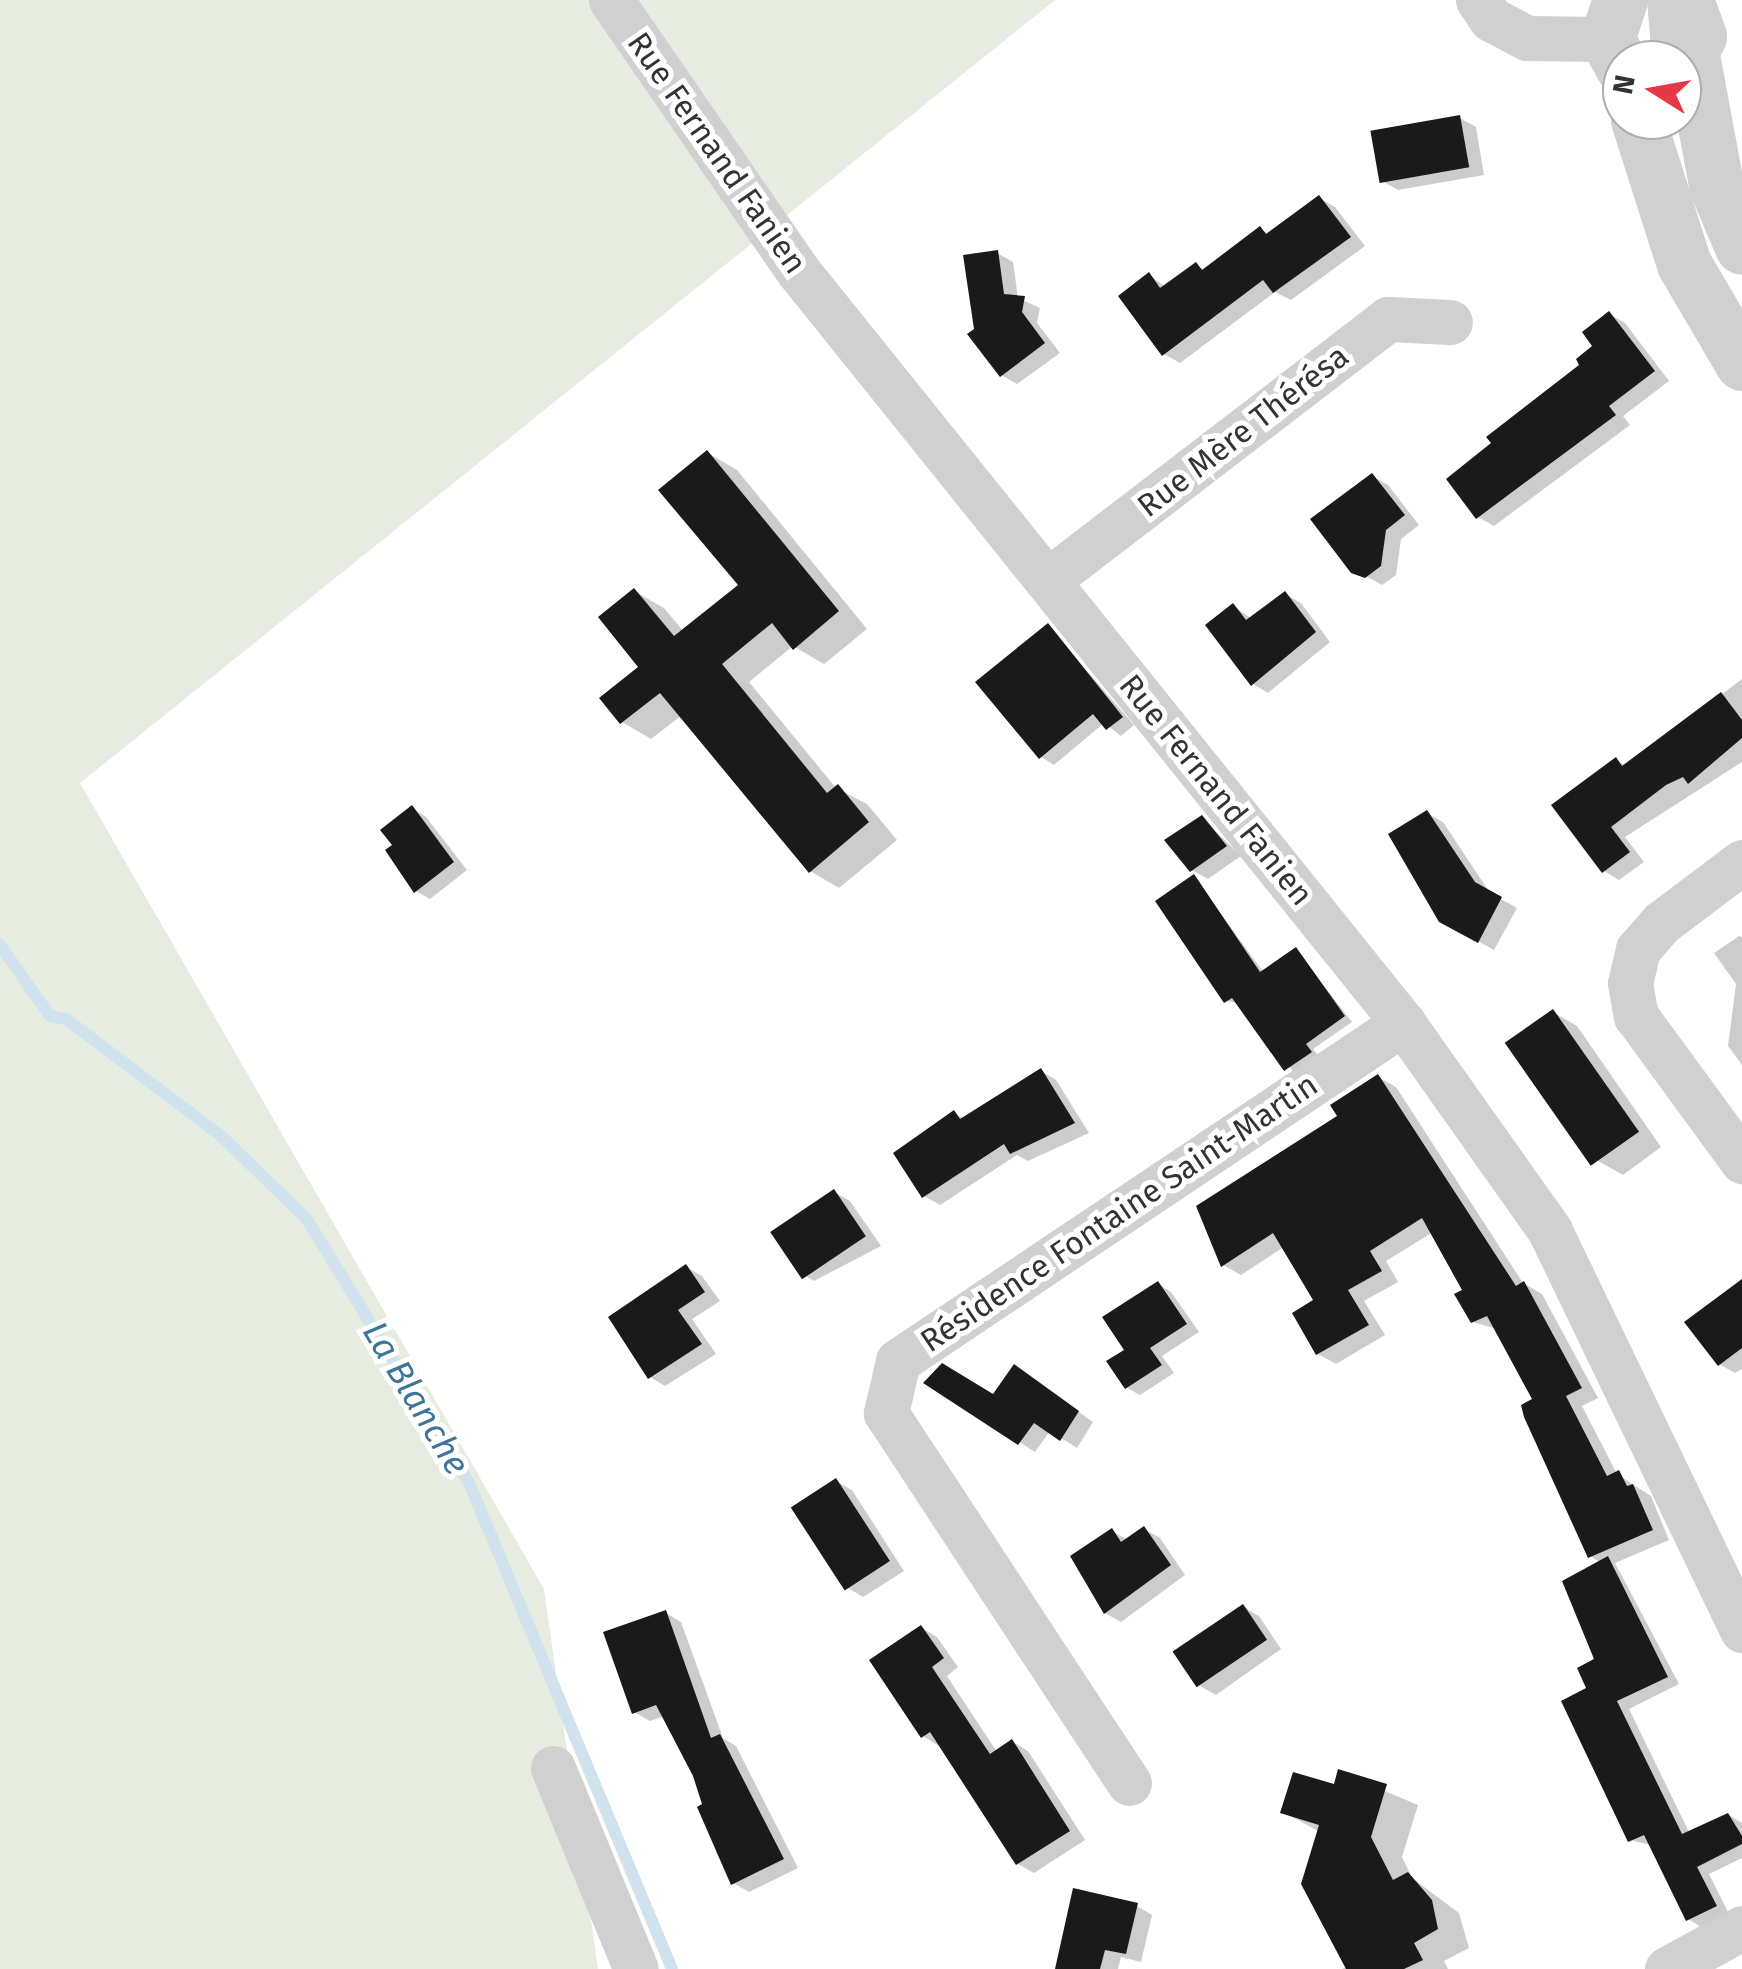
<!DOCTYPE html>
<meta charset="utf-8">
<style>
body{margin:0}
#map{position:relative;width:1742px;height:1969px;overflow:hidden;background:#fff;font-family:"Fira Sans",sans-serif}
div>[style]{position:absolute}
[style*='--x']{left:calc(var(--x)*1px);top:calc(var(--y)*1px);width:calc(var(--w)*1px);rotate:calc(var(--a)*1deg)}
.green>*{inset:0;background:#e6ecdf}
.shadow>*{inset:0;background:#0003}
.stream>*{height:12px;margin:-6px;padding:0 6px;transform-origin:6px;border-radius:6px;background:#cfe2ee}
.building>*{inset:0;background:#1a1a1a;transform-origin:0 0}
.service>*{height:22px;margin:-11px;padding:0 11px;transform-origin:11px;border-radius:11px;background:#d0d0d0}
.minor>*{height:45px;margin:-22.5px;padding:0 22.5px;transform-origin:22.5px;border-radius:22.5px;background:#d0d0d0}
.tertiary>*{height:55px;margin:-27.5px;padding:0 27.5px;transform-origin:27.5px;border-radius:27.5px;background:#d0d0d0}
span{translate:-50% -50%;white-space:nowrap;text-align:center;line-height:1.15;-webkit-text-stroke:10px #fff;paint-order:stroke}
.street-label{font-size:32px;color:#333}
.water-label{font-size:35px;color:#3f7597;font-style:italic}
.north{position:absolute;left:1602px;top:40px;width:100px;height:100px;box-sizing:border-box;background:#fff;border:2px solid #adadad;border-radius:50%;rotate:281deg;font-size:28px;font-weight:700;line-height:40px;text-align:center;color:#333}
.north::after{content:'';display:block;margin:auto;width:35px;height:45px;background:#e63946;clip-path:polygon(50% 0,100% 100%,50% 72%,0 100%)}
</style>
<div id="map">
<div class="green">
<div style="clip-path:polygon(0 0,1055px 0,80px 783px,544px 1589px,598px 1969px,0 1969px)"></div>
</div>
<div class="shadow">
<div style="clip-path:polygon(1460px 118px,1476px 127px,1484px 175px,1398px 190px,1382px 181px)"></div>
<div style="clip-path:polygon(1319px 198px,1335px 207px,1365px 246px,1291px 300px,1275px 292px,1180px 363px,1164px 354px,1149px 275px,1166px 287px,1196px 265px,1205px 270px,1260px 229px,1269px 234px)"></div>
<div style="clip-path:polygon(997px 253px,1013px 262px,1018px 298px,1040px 308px,1037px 323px,1060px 353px,1017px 384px,1001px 375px,976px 331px)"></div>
<div style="clip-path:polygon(1609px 314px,1625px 323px,1669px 381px,1623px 416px,1630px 425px,1494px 526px,1478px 517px,1495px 444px,1583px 365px)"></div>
<div style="clip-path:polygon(708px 453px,737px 470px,867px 629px,824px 664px,793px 646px,749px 682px,836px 788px,867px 804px,897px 840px,839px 888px,810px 871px,682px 715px,651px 739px,622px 722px,642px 667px,634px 591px,664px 608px,684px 632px,741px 586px)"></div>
<div style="clip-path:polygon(1372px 476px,1388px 485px,1419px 525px,1401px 539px,1396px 575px,1382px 585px,1362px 574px)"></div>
<div style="clip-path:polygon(1285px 594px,1301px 603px,1330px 642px,1268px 693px,1253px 684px,1233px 606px,1251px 618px)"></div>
<div style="clip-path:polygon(1048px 626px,1134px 725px,1121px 736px,1104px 723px,1054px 765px,1041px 757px)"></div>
<div style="clip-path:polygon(1742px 679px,1742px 762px,1625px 837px,1644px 862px,1619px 880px,1604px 871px,1616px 760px,1626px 766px)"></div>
<div style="clip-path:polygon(412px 808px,426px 817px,467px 870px,430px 899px,416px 891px,396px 846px)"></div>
<div style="clip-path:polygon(1427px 813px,1443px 822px,1490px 893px,1517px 908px,1494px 950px,1440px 920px)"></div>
<div style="clip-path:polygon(1202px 818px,1241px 856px,1208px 879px,1192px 870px)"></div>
<div style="clip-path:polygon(1194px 877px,1264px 973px,1296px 950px,1352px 1022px,1313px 1049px,1320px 1058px,1295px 1074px,1239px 1003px,1226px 1001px)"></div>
<div style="clip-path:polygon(1739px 936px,1742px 937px,1742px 1065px,1728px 1046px,1736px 984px,1714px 953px)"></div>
<div style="clip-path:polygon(1553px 1012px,1577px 1026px,1661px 1147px,1623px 1175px,1598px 1161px)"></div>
<div style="clip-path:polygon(1041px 1071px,1056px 1080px,1089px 1133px,1028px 1161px,1017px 1155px,940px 1205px,924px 1196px,954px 1113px,964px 1119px)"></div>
<div style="clip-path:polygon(1378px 1077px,1396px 1087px,1523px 1283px,1542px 1294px,1598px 1398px,1582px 1406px,1617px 1474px,1651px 1496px,1669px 1540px,1615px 1563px,1679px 1684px,1629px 1709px,1690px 1834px,1729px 1815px,1742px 1823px,1742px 1858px,1709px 1874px,1729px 1914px,1701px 1927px,1688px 1919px,1651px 1845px,1630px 1840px,1590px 1689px,1601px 1563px,1590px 1556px,1535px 1400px,1497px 1329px,1472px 1322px,1466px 1291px,1433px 1232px,1386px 1261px,1398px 1282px,1364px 1301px,1385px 1335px,1336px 1364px,1318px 1354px,1316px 1301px,1284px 1247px,1241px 1275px,1223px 1265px)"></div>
<div style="clip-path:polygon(834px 1192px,850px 1201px,881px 1246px,814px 1281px,799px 1272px)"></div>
<div style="clip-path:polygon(686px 1267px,702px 1276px,720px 1301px,692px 1319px,716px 1354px,665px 1386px,650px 1377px)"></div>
<div style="clip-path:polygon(1742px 1283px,1742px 1369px,1735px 1373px,1719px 1364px)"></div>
<div style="clip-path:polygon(1158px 1284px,1171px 1292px,1199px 1332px,1162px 1356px,1174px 1373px,1140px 1395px,1127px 1388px,1127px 1351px)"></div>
<div style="clip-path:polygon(1030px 1377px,1093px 1422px,1077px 1448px,1050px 1431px,1035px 1452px,927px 1382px,994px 1397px)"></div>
<div style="clip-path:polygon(836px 1481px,852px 1490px,904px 1571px,863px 1597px,848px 1588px)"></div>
<div style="clip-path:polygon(1144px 1529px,1160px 1538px,1185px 1575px,1121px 1622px,1105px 1613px,1112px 1531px,1128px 1540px)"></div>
<div style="clip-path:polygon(1243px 1607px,1259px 1616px,1281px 1649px,1216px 1695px,1200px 1686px)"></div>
<div style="clip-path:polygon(666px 1613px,681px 1622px,723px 1738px,736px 1746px,798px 1868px,749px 1892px,733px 1883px,716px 1852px,721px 1849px,695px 1775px,665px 1716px,650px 1721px,634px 1712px)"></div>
<div style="clip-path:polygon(922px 1628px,937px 1637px,958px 1667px,947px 1676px,997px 1752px,1013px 1742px,1028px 1751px,1085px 1840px,1034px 1873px,1018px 1864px,939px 1746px,923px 1736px)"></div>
<div style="clip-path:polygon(1340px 1772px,1418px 1805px,1402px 1857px,1412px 1878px,1459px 1913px,1469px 1948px,1444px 1961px,1448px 1969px,1342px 1969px,1348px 1966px,1320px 1832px,1283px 1812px,1336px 1788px)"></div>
<div style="clip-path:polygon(1137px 1906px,1152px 1915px,1141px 1962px,1121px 1957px,1118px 1969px,1058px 1969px)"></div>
</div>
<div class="stream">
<div style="--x:0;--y:945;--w:87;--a:54.8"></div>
<div style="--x:50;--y:1016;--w:16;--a:11"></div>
<div style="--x:66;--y:1019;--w:194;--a:37"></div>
<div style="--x:221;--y:1136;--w:118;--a:44"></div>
<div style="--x:306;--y:1218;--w:313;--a:58.4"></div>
<div style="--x:470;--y:1485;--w:524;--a:67.35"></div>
</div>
<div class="building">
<div style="left:1460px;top:115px;width:53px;height:91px;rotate:80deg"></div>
<div style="clip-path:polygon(1319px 195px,1351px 237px,1273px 293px,1263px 280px,1162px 356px,1118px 296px,1149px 272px,1160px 288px,1196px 262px,1202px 270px,1260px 226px,1266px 234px)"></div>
<div style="clip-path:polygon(998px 250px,1004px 294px,1025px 296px,1022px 312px,1045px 343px,1000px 377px,967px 334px,974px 329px,963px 255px)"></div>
<div style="clip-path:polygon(1609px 311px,1655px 371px,1609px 406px,1616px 415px,1476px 519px,1446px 479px,1491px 443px,1486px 437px,1579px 365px,1576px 359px,1592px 346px,1582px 332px)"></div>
<div style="clip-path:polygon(707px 450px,839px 611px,793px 650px,772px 623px,722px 664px,827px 793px,838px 784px,869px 822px,809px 873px,660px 693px,620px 724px,599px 698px,638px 667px,598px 617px,634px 588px,674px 636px,738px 585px,658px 490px)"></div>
<div style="clip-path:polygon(1372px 473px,1405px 515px,1386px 530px,1381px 566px,1365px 578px,1351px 573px,1310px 519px)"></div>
<div style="clip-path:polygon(1285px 591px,1316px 632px,1251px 686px,1205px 625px,1233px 603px,1246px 620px)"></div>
<div style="clip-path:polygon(1048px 623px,1123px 717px,1106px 730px,1093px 714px,1039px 759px,975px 682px)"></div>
<div style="clip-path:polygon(1721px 692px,1742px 720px,1742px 738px,1688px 784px,1683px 777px,1666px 785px,1611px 827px,1630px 852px,1602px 873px,1551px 805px,1616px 757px,1622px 766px)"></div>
<div style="clip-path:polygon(412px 805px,454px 862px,414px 893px,385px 850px,392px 845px,380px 830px)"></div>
<div style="clip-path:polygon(1427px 810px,1475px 882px,1502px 897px,1478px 943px,1439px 922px,1388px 834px)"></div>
<div style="clip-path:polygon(1202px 815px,1227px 846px,1190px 872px,1164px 840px)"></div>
<div style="clip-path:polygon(1194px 874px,1260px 972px,1296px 947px,1345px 1016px,1306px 1044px,1312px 1052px,1284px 1071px,1232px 998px,1224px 1003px,1155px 901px)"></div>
<div style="left:1553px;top:1009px;width:150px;height:59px;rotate:55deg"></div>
<div style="clip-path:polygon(1041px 1068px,1075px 1123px,1010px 1154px,1004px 1144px,922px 1198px,893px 1153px,954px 1110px,960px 1119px)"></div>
<div style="clip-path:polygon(1378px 1074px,1516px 1286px,1524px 1281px,1582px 1388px,1566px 1396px,1607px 1476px,1619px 1470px,1627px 1486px,1633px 1484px,1653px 1530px,1588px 1558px,1524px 1417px,1521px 1405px,1532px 1399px,1487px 1316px,1471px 1323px,1454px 1294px,1462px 1290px,1422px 1218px,1370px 1251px,1382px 1271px,1348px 1290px,1369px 1325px,1316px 1355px,1292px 1313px,1313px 1300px,1273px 1233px,1221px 1267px,1196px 1206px,1337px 1116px,1330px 1105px)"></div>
<div style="left:834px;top:1189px;width:57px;height:77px;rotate:56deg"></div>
<div style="clip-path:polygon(686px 1264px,705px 1292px,678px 1310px,702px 1344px,648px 1379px,608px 1317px)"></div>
<div style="clip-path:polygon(1742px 1279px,1742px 1348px,1718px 1366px,1684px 1322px)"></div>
<div style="clip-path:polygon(1158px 1281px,1187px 1324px,1150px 1348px,1162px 1365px,1125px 1389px,1106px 1361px,1124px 1350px,1102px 1317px)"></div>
<div style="clip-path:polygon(942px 1363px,993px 1394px,1014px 1364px,1079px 1411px,1060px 1441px,1034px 1423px,1018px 1445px,923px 1383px)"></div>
<div style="left:836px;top:1478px;width:99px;height:54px;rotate:57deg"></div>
<div style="clip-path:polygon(1144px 1526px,1171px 1565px,1104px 1614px,1070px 1556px,1112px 1528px,1121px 1542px)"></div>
<div style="clip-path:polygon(1608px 1556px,1668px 1677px,1617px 1701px,1682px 1834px,1728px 1813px,1742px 1836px,1742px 1844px,1697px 1867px,1717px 1906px,1686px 1921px,1644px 1835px,1628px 1842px,1561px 1701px,1586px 1688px,1577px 1668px,1594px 1659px,1562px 1581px)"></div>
<div style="left:1243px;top:1604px;width:43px;height:85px;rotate:56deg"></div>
<div style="clip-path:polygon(666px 1610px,711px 1738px,720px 1734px,784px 1859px,731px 1885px,697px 1807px,702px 1804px,693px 1776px,656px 1705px,632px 1714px,603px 1632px)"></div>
<div style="clip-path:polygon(921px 1625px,944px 1658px,932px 1667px,990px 1754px,1012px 1739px,1070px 1831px,1016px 1865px,930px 1732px,921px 1738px,869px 1660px)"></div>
<div style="clip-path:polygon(1338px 1769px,1387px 1784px,1371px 1837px,1393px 1880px,1408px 1872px,1432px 1900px,1438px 1929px,1414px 1943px,1423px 1960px,1404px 1969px,1346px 1969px,1301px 1884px,1319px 1825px,1280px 1813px,1293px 1772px,1334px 1784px)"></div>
<div style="clip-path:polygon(1073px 1888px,1138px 1903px,1126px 1954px,1105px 1950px,1100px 1969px,1055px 1969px)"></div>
</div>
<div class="service">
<div style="--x:1658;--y:0;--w:60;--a:85.2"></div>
</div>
<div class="minor">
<div style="--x:611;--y:0;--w:329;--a:55.4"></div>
<div style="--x:798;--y:271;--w:965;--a:51.18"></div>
<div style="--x:1403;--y:1023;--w:255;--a:54.7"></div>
<div style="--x:1550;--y:1231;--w:443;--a:64.3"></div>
<div style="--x:1478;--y:0;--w:23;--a:56"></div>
<div style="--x:1491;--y:19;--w:41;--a:27.8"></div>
<div style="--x:1527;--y:38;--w:80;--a:0.7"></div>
<div style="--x:1048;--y:580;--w:429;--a:-37.5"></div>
<div style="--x:1388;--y:319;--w:62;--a:2.8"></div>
<div style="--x:1742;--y:862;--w:101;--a:143"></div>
<div style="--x:1661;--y:923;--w:35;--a:131"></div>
<div style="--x:1638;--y:949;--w:35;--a:103"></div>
<div style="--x:1630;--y:983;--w:34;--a:80"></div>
<div style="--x:1636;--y:1016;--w:180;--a:53.8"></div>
<div style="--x:553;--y:1768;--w:217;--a:67.6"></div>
<div style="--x:1129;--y:1783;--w:443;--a:-123.3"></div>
<div style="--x:886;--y:1413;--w:53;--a:-77"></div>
<div style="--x:898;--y:1361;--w:608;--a:-33.79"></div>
<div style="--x:1667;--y:1969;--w:85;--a:-28.7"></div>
</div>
<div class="tertiary">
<div style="--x:1620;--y:0;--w:41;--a:108.4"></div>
<div style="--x:1607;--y:39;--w:31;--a:61"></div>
<div style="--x:1692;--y:55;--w:132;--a:79.5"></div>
<div style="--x:1716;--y:185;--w:67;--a:67.2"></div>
<div style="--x:1682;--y:67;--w:35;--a:-61"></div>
<div style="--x:1699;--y:36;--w:38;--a:-110"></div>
<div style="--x:1638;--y:120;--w:151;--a:72.3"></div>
<div style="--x:1684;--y:264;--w:115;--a:59.6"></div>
</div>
<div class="street-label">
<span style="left:717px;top:153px;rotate:55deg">Rue Fernand Fanien</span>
<span style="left:1243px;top:431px;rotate:-38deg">Rue Mère Thérésa</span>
<span style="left:1216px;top:790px;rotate:51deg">Rue Fernand Fanien</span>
<span style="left:1119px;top:1213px;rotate:-34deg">Résidence Fontaine Saint-Martin</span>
</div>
<div class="water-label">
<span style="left:416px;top:1398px;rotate:59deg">La Blanche</span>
</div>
<div class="north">N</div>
</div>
